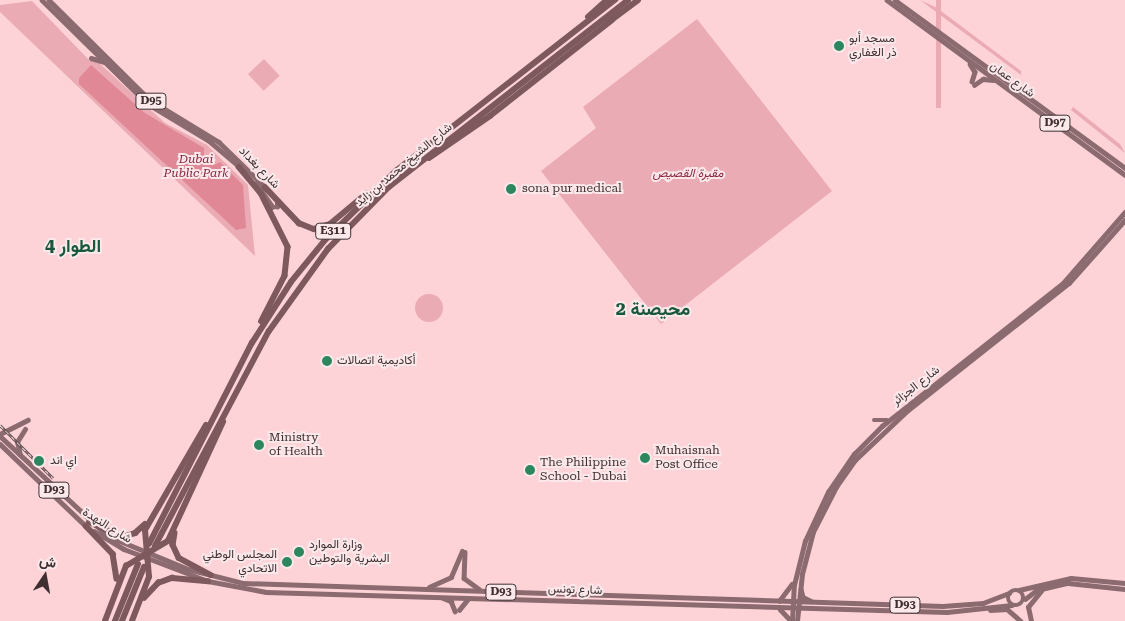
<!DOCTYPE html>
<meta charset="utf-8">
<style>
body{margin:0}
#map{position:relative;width:1125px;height:621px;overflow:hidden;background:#fed3d8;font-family:"Roboto Serif",Vazirmatn,serif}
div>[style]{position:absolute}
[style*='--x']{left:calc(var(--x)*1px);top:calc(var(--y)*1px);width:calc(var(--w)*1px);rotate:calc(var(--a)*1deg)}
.green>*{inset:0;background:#ebabb4;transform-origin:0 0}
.round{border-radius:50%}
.water>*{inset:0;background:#e08896}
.major>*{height:4.5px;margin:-2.25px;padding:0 2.25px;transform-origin:2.25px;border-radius:2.25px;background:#8b6b6f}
.major>.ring{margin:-2.25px;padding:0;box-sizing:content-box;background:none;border:4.5px solid #8b6b6f;border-radius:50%}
.highway>*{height:5.5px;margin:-2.75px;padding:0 2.75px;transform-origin:2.75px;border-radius:2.75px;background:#7d585d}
.rail>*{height:3px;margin-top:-1.5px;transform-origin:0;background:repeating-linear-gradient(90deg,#fae8ea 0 4px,#665153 0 8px);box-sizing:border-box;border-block:1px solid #665153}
.dots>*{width:14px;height:14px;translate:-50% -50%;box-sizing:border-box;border:2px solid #fae8ea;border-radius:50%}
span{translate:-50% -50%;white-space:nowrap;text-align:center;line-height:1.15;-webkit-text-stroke:4px #fae8ea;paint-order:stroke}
.shield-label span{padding:1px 4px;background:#fae8ea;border:1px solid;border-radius:4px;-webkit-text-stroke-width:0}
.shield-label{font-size:11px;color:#3f2f31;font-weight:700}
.poi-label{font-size:12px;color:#3f2f31}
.left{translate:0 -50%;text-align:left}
.right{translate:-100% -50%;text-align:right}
.street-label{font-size:12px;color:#3f2f31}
.park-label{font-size:12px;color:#8b243f;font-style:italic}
.district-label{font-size:18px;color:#18573b;font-weight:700}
.north{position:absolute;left:20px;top:551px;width:50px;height:50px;-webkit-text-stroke:4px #fae8ea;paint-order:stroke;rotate:12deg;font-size:14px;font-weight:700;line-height:20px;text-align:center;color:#3f2f31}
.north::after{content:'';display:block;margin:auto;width:18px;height:22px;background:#3f2f31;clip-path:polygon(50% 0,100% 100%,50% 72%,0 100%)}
</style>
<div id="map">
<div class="green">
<div style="clip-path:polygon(920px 0,937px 8px,1021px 71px,1021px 75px)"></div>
<div style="left:936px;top:0;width:5px;height:108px"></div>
<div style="clip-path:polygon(32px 1px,90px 61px,97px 61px,165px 123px,207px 145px,248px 185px,255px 256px,0 12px,0 5px)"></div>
<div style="clip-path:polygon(697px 19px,832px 191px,661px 324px,541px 171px,596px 128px,583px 107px)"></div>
<div style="left:264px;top:59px;width:23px;height:22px;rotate:47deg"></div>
<div style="clip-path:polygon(1073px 107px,1120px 144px,1125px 153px,1071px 110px)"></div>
<div class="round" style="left:415px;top:294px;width:28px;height:28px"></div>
</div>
<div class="water">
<div style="clip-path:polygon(91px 65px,145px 113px,204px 148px,204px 156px,214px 165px,220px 162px,243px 185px,246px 228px,236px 230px,79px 84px,79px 78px)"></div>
</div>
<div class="major">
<div style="--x:42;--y:0;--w:148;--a:44.5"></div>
<div style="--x:148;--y:104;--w:70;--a:31"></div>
<div style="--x:208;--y:140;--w:42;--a:40.2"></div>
<div style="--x:49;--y:0;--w:142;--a:44.7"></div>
<div style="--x:150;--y:100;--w:81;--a:31.3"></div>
<div style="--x:219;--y:142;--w:66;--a:44.4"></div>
<div style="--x:887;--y:0;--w:295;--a:36.3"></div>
<div style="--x:895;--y:0;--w:285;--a:36.1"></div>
<div style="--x:91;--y:58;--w:14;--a:17"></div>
<div style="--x:970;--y:64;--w:9;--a:58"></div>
<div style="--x:975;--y:72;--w:10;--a:107"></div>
<div style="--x:974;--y:85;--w:11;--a:-34"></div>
<div style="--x:983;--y:79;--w:10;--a:6"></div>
<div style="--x:256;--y:183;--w:29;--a:55"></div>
<div style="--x:273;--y:207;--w:4;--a:0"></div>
<div style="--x:277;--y:207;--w:5;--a:-90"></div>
<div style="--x:874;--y:420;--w:13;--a:0"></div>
<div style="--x:0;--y:434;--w:31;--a:-27"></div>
<div style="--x:0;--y:436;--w:147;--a:42.8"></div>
<div style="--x:108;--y:536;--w:87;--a:22.4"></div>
<div style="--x:188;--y:569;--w:57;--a:14.3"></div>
<div style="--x:243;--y:583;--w:700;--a:1.88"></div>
<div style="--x:943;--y:606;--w:40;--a:-4.3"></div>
<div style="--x:983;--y:603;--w:28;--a:-21"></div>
<div style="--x:0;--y:444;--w:120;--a:43.7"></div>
<div style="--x:20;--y:455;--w:13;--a:-103"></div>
<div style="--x:17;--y:442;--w:15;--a:-58"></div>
<div style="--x:94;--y:531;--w:35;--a:31"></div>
<div style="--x:124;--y:549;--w:90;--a:20.9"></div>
<div style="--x:208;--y:581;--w:59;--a:10.7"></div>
<div style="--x:266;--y:592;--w:681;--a:1.68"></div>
<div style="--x:947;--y:612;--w:65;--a:-6.1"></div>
<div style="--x:465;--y:552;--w:26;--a:92"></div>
<div style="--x:464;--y:578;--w:19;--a:36"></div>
<div style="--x:429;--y:587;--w:24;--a:-24"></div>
<div style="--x:451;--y:577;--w:28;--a:-67"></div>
<div style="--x:801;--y:589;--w:8;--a:76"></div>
<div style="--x:803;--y:597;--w:9;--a:27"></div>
<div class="ring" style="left:1008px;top:590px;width:11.5px;height:11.5px"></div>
<div style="--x:1019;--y:590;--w:53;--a:-13"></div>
<div style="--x:1071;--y:578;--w:54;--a:5.3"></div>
<div style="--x:443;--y:598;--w:9;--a:21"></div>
<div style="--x:451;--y:601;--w:11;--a:68"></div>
<div style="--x:1025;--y:599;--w:15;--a:-37"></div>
<div style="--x:1037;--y:590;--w:32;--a:-13"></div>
<div style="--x:1068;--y:583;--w:57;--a:6"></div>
<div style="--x:779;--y:601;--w:21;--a:-53"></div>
<div style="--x:780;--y:609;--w:16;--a:47"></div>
<div style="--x:459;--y:610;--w:14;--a:-51"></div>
<div style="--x:990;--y:610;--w:17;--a:-3"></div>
<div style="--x:1007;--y:609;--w:18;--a:41"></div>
<div style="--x:792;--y:621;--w:36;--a:-87"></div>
<div style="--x:794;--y:585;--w:45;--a:-76"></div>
<div style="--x:805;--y:541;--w:54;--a:-64.9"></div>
<div style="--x:828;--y:492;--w:46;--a:-55.6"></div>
<div style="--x:854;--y:454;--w:40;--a:-45"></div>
<div style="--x:882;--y:426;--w:231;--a:-38.3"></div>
<div style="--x:1063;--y:283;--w:94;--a:-48.9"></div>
<div style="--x:797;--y:621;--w:47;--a:-83.9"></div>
<div style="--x:802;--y:574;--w:43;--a:-75.3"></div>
<div style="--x:813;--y:532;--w:51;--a:-62.9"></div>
<div style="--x:836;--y:487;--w:33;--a:-55"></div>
<div style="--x:855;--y:460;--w:73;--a:-43.3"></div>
<div style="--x:908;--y:410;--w:205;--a:-38.3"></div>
<div style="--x:1069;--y:283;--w:84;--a:-48.4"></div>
<div style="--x:1031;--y:621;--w:14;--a:-102"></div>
<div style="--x:1028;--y:607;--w:21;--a:-51"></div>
</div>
<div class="highway">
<div style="--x:588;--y:17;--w:25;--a:-42"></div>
<div style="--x:609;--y:22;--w:36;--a:-37"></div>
<div style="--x:429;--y:158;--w:74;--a:-34.5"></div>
<div style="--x:490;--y:116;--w:155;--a:-38.2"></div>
<div style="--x:239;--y:167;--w:34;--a:50"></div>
<div style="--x:261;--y:193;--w:60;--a:63.4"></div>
<div style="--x:288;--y:247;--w:29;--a:96"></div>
<div style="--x:285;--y:276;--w:51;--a:117.1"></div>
<div style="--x:265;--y:187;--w:50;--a:46.6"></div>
<div style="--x:299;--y:223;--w:16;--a:22"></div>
<div style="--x:314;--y:229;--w:17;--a:-17"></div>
<div style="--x:330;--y:224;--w:47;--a:-39.8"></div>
<div style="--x:89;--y:522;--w:37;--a:24"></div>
<div style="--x:123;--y:537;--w:13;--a:-18"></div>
<div style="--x:135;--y:533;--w:13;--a:-42"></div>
<div style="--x:86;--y:526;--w:39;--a:46"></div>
<div style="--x:113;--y:554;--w:25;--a:81"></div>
<div style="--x:175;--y:533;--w:12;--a:99"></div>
<div style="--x:173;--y:545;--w:14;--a:65"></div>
<div style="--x:179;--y:558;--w:36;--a:28"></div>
<div style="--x:149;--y:544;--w:226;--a:-62.9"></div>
<div style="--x:252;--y:343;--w:72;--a:-57.4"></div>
<div style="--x:291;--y:282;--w:55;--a:-50.9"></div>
<div style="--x:326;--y:239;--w:98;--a:-44.2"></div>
<div style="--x:396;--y:171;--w:278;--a:-38"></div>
<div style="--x:155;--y:546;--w:243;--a:-62.1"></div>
<div style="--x:269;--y:331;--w:101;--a:-54.3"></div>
<div style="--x:328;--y:249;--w:87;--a:-45.5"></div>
<div style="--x:389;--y:187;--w:303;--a:-38"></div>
<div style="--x:144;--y:598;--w:21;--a:-47"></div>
<div style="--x:158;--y:583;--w:15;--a:-20"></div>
<div style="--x:172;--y:578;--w:36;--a:5"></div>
<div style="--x:105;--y:621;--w:59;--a:-69.1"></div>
<div style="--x:126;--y:566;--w:49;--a:-30.8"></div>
<div style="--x:168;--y:541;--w:131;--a:-65.2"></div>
<div style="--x:115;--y:621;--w:61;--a:-68"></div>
<div style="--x:122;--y:621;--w:58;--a:-67.8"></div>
<div style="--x:132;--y:621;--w:47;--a:-68.9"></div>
<div style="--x:149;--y:577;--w:47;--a:-94.9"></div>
<div style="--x:145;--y:530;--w:121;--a:-59.8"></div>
</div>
<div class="rail">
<div style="--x:0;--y:425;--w:75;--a:45"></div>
</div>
<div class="dots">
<div style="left:839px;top:46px;background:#2c875e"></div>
<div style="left:511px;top:189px;background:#2c875e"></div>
<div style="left:327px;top:361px;background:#2c875e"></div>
<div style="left:259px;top:445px;background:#2c875e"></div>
<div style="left:645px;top:458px;background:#2c875e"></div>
<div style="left:39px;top:461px;background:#2c875e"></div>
<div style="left:530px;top:470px;background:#2c875e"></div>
<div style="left:299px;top:552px;background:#2c875e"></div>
<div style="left:287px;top:562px;background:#2c875e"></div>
</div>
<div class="shield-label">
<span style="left:151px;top:101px">D95</span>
<span style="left:1055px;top:123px">D97</span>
<span style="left:333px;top:231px">E311</span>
<span style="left:54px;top:490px">D93</span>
<span style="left:501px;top:592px">D93</span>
<span style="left:905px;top:605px">D93</span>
</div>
<div class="poi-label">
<span class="left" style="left:849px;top:46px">مسجد أبو<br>ذر الغفاري</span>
<span class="left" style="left:522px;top:189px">sona pur medical</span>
<span class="left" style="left:337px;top:361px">أكاديمية اتصالات</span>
<span class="left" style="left:269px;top:445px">Ministry<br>of Health</span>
<span class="left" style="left:655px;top:458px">Muhaisnah<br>Post Office</span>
<span class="left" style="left:50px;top:461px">اي اند</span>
<span class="left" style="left:540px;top:470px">The Philippine<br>School - Dubai</span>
<span class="left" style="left:309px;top:552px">وزارة الموارد<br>البشرية والتوطين</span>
<span class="right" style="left:277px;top:562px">المجلس الوطني<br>الاتحادي</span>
</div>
<div class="street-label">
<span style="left:1012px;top:80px;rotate:36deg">شارع عمان</span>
<span style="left:404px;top:165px;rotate:-40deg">شارع الشيخ محمد بن زايد</span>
<span style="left:259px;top:168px;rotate:46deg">شارع بغداد</span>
<span style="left:916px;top:386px;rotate:-38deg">شارع الجزائر</span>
<span style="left:107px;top:526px;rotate:32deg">شارع النهدة</span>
<span style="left:575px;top:590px;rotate:2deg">شارع تونس</span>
</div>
<div class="park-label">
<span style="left:196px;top:167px">Dubai<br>Public Park</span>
<span style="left:688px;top:174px">مقبرة القصيص</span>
</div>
<div class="district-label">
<span style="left:73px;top:246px">الطوار 4</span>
<span style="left:653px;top:309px">محيصنة 2</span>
</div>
<div class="north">ش</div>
</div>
